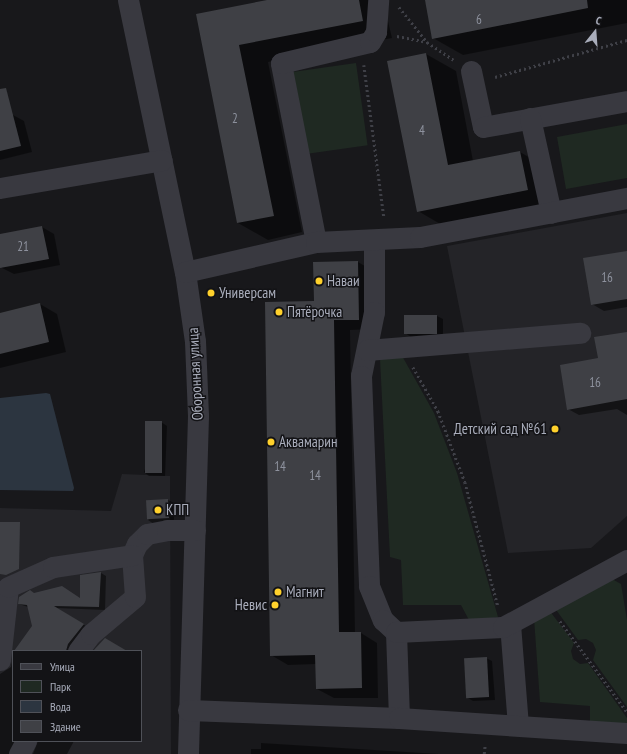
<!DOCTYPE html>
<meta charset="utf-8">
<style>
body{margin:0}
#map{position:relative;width:627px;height:754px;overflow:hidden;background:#18181b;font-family:"PT Sans Narrow",sans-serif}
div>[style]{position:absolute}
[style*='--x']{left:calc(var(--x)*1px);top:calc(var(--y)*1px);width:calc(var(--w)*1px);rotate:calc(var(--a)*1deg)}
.built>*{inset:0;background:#242428}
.green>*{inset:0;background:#1f2922;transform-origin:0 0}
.water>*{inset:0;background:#2c3540}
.shadow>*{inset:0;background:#0007}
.building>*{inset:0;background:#3f4045;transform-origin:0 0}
.path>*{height:2.5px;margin-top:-1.25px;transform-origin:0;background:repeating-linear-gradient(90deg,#3f4047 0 2px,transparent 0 5px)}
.minor>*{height:21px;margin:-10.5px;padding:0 10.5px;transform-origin:10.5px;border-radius:10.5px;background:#393940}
.dots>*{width:11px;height:11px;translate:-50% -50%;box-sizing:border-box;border:2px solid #131316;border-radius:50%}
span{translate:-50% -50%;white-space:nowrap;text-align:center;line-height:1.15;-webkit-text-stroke:3px #131316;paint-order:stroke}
.number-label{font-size:13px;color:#8e929e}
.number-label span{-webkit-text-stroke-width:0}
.poi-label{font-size:15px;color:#a9adbb}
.left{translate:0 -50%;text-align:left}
.right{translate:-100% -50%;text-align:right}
.street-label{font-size:15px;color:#a9adbb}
.legend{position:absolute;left:12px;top:650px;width:130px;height:92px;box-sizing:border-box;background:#131316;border:1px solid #4f5158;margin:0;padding:5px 7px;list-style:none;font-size:12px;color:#a9adbb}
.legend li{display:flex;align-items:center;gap:8px;height:20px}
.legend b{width:20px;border:1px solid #4f5158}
.north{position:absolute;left:575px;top:12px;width:40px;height:40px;-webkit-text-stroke:3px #131316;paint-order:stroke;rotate:17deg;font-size:11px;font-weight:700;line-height:16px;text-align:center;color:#a9adbb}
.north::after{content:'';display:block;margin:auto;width:14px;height:18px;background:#a9adbb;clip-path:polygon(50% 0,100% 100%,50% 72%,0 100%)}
</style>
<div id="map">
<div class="built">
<div style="clip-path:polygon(627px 213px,627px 516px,591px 548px,508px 553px,447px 246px)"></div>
<div style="clip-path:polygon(evenodd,122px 474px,170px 476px,171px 754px,0 754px,0 508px,111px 511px,122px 474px,13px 651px,141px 651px,141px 741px,13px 741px,13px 651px)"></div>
</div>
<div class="green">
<div style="left:356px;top:63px;width:83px;height:66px;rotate:82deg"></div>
<div style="clip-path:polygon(627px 124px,627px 178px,566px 189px,557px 137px)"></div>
<div style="clip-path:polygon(401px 354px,434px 413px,457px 473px,498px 617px,470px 622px,461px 605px,403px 605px,401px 560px,390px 557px,380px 359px)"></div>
<div style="clip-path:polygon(612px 579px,621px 584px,627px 620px,627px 707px,593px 660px,596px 650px,593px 643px,586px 639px,578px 640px,554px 607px)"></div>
<div style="clip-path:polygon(549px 610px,574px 643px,571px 651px,573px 659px,580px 664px,588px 663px,627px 718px,627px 723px,590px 723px,590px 706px,540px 702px,534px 618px)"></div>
</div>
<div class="water">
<div style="clip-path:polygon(46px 393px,50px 394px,74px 488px,73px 491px,0 490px,0 398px)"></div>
</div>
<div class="shadow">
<div style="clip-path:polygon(273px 0,383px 0,392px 38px,268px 62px,302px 232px,268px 240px,238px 223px,197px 15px)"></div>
<div style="clip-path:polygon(435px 0,627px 0,627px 23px,463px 55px,433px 38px)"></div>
<div style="clip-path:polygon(426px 54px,456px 71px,473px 161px,520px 152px,549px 169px,557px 207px,447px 228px,418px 211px,389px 61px)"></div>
<div style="clip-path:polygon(13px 115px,24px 121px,32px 152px,0 160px,0 118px)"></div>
<div style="clip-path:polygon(42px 227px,54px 234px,60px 265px,14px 274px,2px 268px,0 235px)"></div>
<div style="clip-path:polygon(627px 252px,627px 307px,604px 311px,592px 304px)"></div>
<div style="clip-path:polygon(358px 262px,375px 272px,376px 329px,350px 330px,355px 633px,361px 633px,377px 643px,378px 698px,334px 698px,317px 689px,316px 664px,288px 665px,271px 655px,315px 302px)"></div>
<div style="clip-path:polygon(40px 304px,57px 314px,66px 352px,0 368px,0 314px)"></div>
<div style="clip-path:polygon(437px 316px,443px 319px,443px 335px,411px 337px,405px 333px)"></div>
<div style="clip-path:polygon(627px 333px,627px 415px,617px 409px,579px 415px,568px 409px,599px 359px)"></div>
<div style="clip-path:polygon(161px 422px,167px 426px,165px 476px,149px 476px,144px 472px)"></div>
<div style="clip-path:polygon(168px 500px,174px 503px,174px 521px,154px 524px,148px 520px)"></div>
<div style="clip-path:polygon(101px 573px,106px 576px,105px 610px,57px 608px,89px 628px,73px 651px,16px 651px,33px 626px,28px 607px,19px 604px,34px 594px,81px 599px)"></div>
<div style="clip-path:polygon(13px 657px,13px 741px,20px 741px,14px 754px,0 754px,0 674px,11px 667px)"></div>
<div style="clip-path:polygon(486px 658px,492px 661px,495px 700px,473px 701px,468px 698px)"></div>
<div style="clip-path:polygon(38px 741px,74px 741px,67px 754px,33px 754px)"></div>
<div style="clip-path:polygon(261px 743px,439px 754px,251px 754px,251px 749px,261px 749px)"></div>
</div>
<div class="building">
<div style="clip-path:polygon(267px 0,359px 0,363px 21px,239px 45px,274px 216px,237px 223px,196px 14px)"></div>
<div style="clip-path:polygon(425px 0,587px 0,588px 8px,432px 39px)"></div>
<div style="clip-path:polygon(426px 53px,448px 165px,520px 151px,528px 190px,417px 212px,387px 61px)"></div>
<div style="clip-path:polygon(6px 88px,21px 146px,0 151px,0 89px)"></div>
<div style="clip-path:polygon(42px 226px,49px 259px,0 268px,0 234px)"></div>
<div style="clip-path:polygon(627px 251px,627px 299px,591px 305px,583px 258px)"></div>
<div style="clip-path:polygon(358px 261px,359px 320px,334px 320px,339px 632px,361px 632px,362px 688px,316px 689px,315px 655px,270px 656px,265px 302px,314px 301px,313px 262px)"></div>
<div style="clip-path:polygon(40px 303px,49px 342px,0 354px,0 313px)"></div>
<div style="left:404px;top:315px;width:33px;height:19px"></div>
<div style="clip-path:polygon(627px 332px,627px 399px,567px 410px,560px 365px,598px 358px,594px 337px)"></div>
<div style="left:145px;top:421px;width:17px;height:52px"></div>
<div style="left:168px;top:499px;width:19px;height:22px;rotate:87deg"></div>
<div style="clip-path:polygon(0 522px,20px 522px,19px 569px,6px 575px,0 574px)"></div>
<div style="clip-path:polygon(101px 572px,99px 607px,54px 606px,84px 624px,68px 644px,66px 651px,14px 651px,32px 626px,27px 605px,18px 604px,19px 597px,30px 590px,34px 593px,62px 586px,80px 598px,80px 575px)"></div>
<div style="clip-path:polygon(105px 638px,127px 651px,93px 651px)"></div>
<div style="left:487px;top:657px;width:40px;height:23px;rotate:87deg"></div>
</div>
<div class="path">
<div style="--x:399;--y:7;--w:45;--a:51.3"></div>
<div style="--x:397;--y:36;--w:31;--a:11"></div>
<div style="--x:427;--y:42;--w:32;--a:34"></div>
<div style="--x:364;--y:65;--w:153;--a:82.5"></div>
<div style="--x:495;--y:77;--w:137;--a:-15.7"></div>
<div style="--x:413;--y:367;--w:51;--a:60.4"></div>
<div style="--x:438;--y:411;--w:76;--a:69.2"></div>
<div style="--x:465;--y:482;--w:128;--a:75.1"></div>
<div style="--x:560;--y:621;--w:113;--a:53.6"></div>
<div style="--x:484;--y:754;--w:9;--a:-84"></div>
</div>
<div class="minor">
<div style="--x:128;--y:0;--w:278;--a:78.2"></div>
<div style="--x:185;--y:272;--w:70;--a:81.8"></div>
<div style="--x:195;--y:341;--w:75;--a:87.7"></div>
<div style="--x:198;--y:416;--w:338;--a:91.7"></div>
<div style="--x:471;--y:71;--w:57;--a:77.9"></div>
<div style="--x:483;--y:127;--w:146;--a:-10.2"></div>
<div style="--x:530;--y:118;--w:97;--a:77.5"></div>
<div style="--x:0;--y:188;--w:164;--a:-9.8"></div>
<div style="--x:374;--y:240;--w:72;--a:90"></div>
<div style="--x:374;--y:312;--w:65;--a:101.5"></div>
<div style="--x:361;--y:376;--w:210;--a:87.8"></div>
<div style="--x:369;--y:586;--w:37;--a:68"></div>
<div style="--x:383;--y:620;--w:18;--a:43"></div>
<div style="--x:396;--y:632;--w:86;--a:88"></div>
<div style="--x:316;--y:242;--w:182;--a:-101.1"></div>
<div style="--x:281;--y:63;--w:91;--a:-13.3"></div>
<div style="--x:370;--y:42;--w:12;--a:-59"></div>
<div style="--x:376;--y:32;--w:32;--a:-86"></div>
<div style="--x:185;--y:272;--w:134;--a:-12.9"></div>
<div style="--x:316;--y:242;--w:104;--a:-2.8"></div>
<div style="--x:420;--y:237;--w:211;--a:-10.7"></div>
<div style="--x:367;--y:350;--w:214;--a:-4.6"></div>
<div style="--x:510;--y:624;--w:101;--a:85.5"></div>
<div style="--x:396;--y:632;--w:107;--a:-2.7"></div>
<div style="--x:503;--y:627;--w:141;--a:-28.4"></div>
<div style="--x:78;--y:651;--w:21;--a:-53"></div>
<div style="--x:91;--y:634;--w:57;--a:-40.1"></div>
<div style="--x:135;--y:597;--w:42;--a:-94.1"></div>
<div style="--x:132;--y:555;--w:12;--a:-66"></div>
<div style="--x:137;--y:544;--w:14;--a:-45"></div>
<div style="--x:147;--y:534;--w:20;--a:-11"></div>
<div style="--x:167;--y:530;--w:28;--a:0"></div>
<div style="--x:0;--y:660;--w:73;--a:-83.7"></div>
<div style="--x:8;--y:587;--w:49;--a:-24"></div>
<div style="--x:53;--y:567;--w:80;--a:-8.6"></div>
<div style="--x:188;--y:710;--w:211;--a:2.2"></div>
<div style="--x:399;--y:718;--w:228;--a:3.8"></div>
<div style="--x:19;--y:754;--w:15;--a:-62"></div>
</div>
<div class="dots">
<div style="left:319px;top:281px;background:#ffd12c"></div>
<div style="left:211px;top:293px;background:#ffd12c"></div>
<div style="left:279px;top:312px;background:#ffd12c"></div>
<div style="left:555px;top:429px;background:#ffd12c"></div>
<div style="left:271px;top:442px;background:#ffd12c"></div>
<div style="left:158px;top:510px;background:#ffd12c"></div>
<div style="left:278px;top:592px;background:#ffd12c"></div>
<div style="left:275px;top:605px;background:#ffd12c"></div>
</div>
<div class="number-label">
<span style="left:479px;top:20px">6</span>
<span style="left:235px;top:119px">2</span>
<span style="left:422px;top:131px">4</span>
<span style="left:23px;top:247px">21</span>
<span style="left:607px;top:278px">16</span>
<span style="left:595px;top:383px">16</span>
<span style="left:280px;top:467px">14</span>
<span style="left:315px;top:476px">14</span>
</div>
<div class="poi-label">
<span class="left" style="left:327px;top:281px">Наваи</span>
<span class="left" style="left:219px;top:293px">Универсам</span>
<span class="left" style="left:287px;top:312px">Пятёрочка</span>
<span class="right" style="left:547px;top:429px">Детский сад №61</span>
<span class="left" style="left:279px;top:442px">Аквамарин</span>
<span class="left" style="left:166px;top:510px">КПП</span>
<span class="left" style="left:286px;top:592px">Магнит</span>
<span class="right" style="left:267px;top:605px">Невис</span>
</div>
<div class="street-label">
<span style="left:195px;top:374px;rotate:-93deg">Оборонная улица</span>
</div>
<ul class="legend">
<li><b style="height:5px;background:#393940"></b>Улица</li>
<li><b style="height:11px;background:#1f2922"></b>Парк</li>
<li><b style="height:11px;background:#2c3540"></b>Вода</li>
<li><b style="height:11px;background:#3f4045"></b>Здание</li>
</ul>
<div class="north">С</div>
</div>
